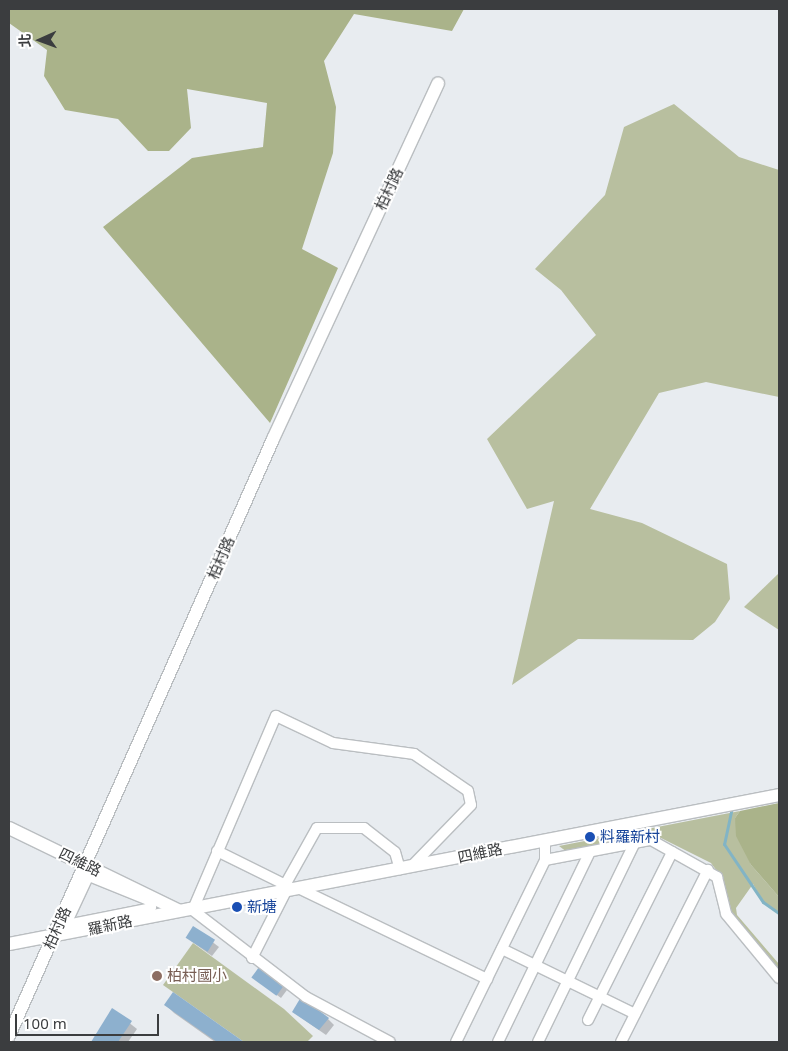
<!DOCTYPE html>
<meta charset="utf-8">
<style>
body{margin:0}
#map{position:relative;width:788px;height:1051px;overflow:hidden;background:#e8ecf0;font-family:"Noto Sans","Noto Sans TC",sans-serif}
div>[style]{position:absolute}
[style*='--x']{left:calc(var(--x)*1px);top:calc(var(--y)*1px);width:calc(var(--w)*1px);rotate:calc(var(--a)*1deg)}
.green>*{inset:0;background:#b8bf9f}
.forest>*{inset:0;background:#aab38a}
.shadow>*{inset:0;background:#0003}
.stream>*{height:3px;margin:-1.5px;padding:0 1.5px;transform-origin:1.5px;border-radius:1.5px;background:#82b4c5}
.building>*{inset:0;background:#8db0ce;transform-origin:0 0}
.roads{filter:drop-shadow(1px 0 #babec1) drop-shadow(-1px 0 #babec1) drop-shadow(0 1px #babec1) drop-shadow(0 -1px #babec1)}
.pedestrian>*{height:8px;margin:-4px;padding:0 4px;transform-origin:4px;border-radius:4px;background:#fff}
.minor>*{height:10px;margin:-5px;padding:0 5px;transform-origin:5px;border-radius:5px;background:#fff}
.tertiary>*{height:12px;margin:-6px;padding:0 6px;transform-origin:6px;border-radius:6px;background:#fff}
.dots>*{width:14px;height:14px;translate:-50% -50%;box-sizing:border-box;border:2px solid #fff;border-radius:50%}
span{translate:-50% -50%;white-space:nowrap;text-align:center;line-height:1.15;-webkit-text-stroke:4px #fff;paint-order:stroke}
.street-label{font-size:15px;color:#3b3d3f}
.transit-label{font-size:15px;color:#164399}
.left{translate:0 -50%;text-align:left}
.education-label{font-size:15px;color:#785e54}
.frame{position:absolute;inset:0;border:10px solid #3b3d3f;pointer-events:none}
.north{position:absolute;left:15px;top:15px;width:50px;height:50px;-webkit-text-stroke:4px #fff;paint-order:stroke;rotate:268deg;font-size:14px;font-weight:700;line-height:20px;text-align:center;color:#3b3d3f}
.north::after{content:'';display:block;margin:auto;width:18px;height:22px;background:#3b3d3f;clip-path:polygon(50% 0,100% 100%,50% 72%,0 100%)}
.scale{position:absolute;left:15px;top:1014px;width:144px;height:22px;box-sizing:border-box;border:2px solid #3b3d3f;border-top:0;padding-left:6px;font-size:15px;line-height:18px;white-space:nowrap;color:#3b3d3f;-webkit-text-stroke:4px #fff;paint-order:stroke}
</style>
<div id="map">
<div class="green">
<div style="clip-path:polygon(674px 104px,739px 157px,779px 170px,779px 397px,706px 382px,659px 393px,590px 509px,642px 523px,727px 564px,730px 599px,715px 622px,693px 640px,578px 639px,512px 685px,554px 501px,527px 509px,487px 439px,596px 335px,561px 290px,535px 269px,605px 195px,624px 127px)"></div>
<div style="clip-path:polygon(779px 573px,779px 630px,744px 607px)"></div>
<div style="clip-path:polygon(740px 811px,735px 818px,751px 865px,779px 897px,779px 913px,763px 902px,753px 884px,736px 908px,737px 915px,779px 964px,779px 972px,728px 911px,719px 874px,711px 863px,653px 834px,567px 852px,559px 846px)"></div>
<div style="clip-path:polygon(193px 943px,284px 1009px,313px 1036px,307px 1042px,244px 1042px,163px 985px)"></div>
</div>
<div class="forest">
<div style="clip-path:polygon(9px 9px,464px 9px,452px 31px,354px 14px,324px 61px,336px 107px,333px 153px,302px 249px,338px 268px,270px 423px,103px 227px,192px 158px,263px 147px,267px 103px,187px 89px,191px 128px,169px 151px,148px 151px,118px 119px,65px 110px,44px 76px,47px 50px,9px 23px)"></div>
<div style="clip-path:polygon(779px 803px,779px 897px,751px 865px,736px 836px,735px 818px,740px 811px)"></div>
</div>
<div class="shadow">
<div style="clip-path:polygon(194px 928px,219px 947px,212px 956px,191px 941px)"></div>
<div style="clip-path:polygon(254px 978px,283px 986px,287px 990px,281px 998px)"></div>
<div style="clip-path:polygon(173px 994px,241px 1042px,215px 1042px,174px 1013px,166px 1005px)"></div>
<div style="clip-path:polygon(113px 1010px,137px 1029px,128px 1042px,92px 1042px)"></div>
<div style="clip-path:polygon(293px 1012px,328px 1019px,334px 1025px,326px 1035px)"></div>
</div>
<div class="stream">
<div style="--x:732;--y:807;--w:38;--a:102"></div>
<div style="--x:724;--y:844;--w:70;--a:56.1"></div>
<div style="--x:763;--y:902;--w:19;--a:35"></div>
</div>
<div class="building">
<div style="left:193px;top:926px;width:26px;height:14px;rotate:32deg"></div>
<div style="left:259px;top:967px;width:31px;height:13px;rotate:36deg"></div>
<div style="clip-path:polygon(173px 992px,244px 1042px,217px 1042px,164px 1005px)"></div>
<div style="clip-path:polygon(301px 997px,329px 1018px,319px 1030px,292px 1012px)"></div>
<div style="clip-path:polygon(112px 1008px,132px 1021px,118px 1042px,91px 1042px)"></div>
</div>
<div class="roads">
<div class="pedestrian">
<div style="--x:89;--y:877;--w:64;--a:22.1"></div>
<div style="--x:148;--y:901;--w:7;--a:56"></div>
<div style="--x:152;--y:907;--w:87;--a:168.7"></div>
<div style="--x:67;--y:924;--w:52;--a:-64.9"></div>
</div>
<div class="minor">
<div style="--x:217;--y:851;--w:81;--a:26.3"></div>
<div style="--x:545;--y:860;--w:108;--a:-10.7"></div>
<div style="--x:651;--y:840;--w:76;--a:29.3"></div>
<div style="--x:717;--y:877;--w:38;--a:76"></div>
<div style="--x:726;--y:914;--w:83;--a:50.4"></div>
<div style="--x:285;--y:885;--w:65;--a:-60.7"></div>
<div style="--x:317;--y:828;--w:47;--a:0"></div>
<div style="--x:364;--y:828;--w:39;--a:38"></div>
<div style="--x:395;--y:852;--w:18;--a:74"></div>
<div style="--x:298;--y:888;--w:210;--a:25.7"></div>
<div style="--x:194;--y:907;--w:208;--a:-66.8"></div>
<div style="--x:276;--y:716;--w:63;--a:25.3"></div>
<div style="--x:333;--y:743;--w:82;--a:7.7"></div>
<div style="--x:414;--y:754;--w:65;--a:34.4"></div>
<div style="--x:468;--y:791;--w:14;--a:78"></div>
<div style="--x:471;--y:805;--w:86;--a:134.1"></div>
<div style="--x:190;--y:908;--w:146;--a:37.5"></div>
<div style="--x:306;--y:997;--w:95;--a:28.2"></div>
<div style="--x:502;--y:949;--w:148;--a:26"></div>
<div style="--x:252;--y:958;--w:75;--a:-63.1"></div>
<div style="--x:588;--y:1020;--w:188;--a:-63.4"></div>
<div style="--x:456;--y:1042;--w:203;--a:-63.9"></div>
<div style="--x:545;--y:860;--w:20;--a:-90"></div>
<div style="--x:498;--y:1042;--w:211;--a:-64.2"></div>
<div style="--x:538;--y:1042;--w:222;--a:-64.1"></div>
<div style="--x:621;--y:1042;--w:193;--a:-63.2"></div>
</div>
<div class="tertiary">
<div style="--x:9;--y:828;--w:188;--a:25.9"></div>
<div style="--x:9;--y:944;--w:784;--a:-10.95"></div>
<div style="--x:9;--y:1036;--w:653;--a:-66.14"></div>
<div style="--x:273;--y:439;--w:392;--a:-65.1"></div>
</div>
</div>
<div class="dots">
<div style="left:590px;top:837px;background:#1a4fb4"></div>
<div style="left:237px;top:907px;background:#1a4fb4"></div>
<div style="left:157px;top:976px;background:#8d6e63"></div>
</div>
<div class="street-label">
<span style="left:389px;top:189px;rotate:-65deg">柏村路</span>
<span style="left:221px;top:558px;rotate:-67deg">柏村路</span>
<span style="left:480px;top:853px;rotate:-12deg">四維路</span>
<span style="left:80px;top:862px;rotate:26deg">四維路</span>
<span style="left:110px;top:925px;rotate:-12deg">羅新路</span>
<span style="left:57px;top:928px;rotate:-66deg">柏村路</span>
</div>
<div class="transit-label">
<span class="left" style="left:600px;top:837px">料羅新村</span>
<span class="left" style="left:247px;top:907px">新塘</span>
</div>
<div class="education-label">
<span class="left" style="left:167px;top:976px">柏村國小</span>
</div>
<div class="frame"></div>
<div class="north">北</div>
<div class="scale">100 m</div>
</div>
